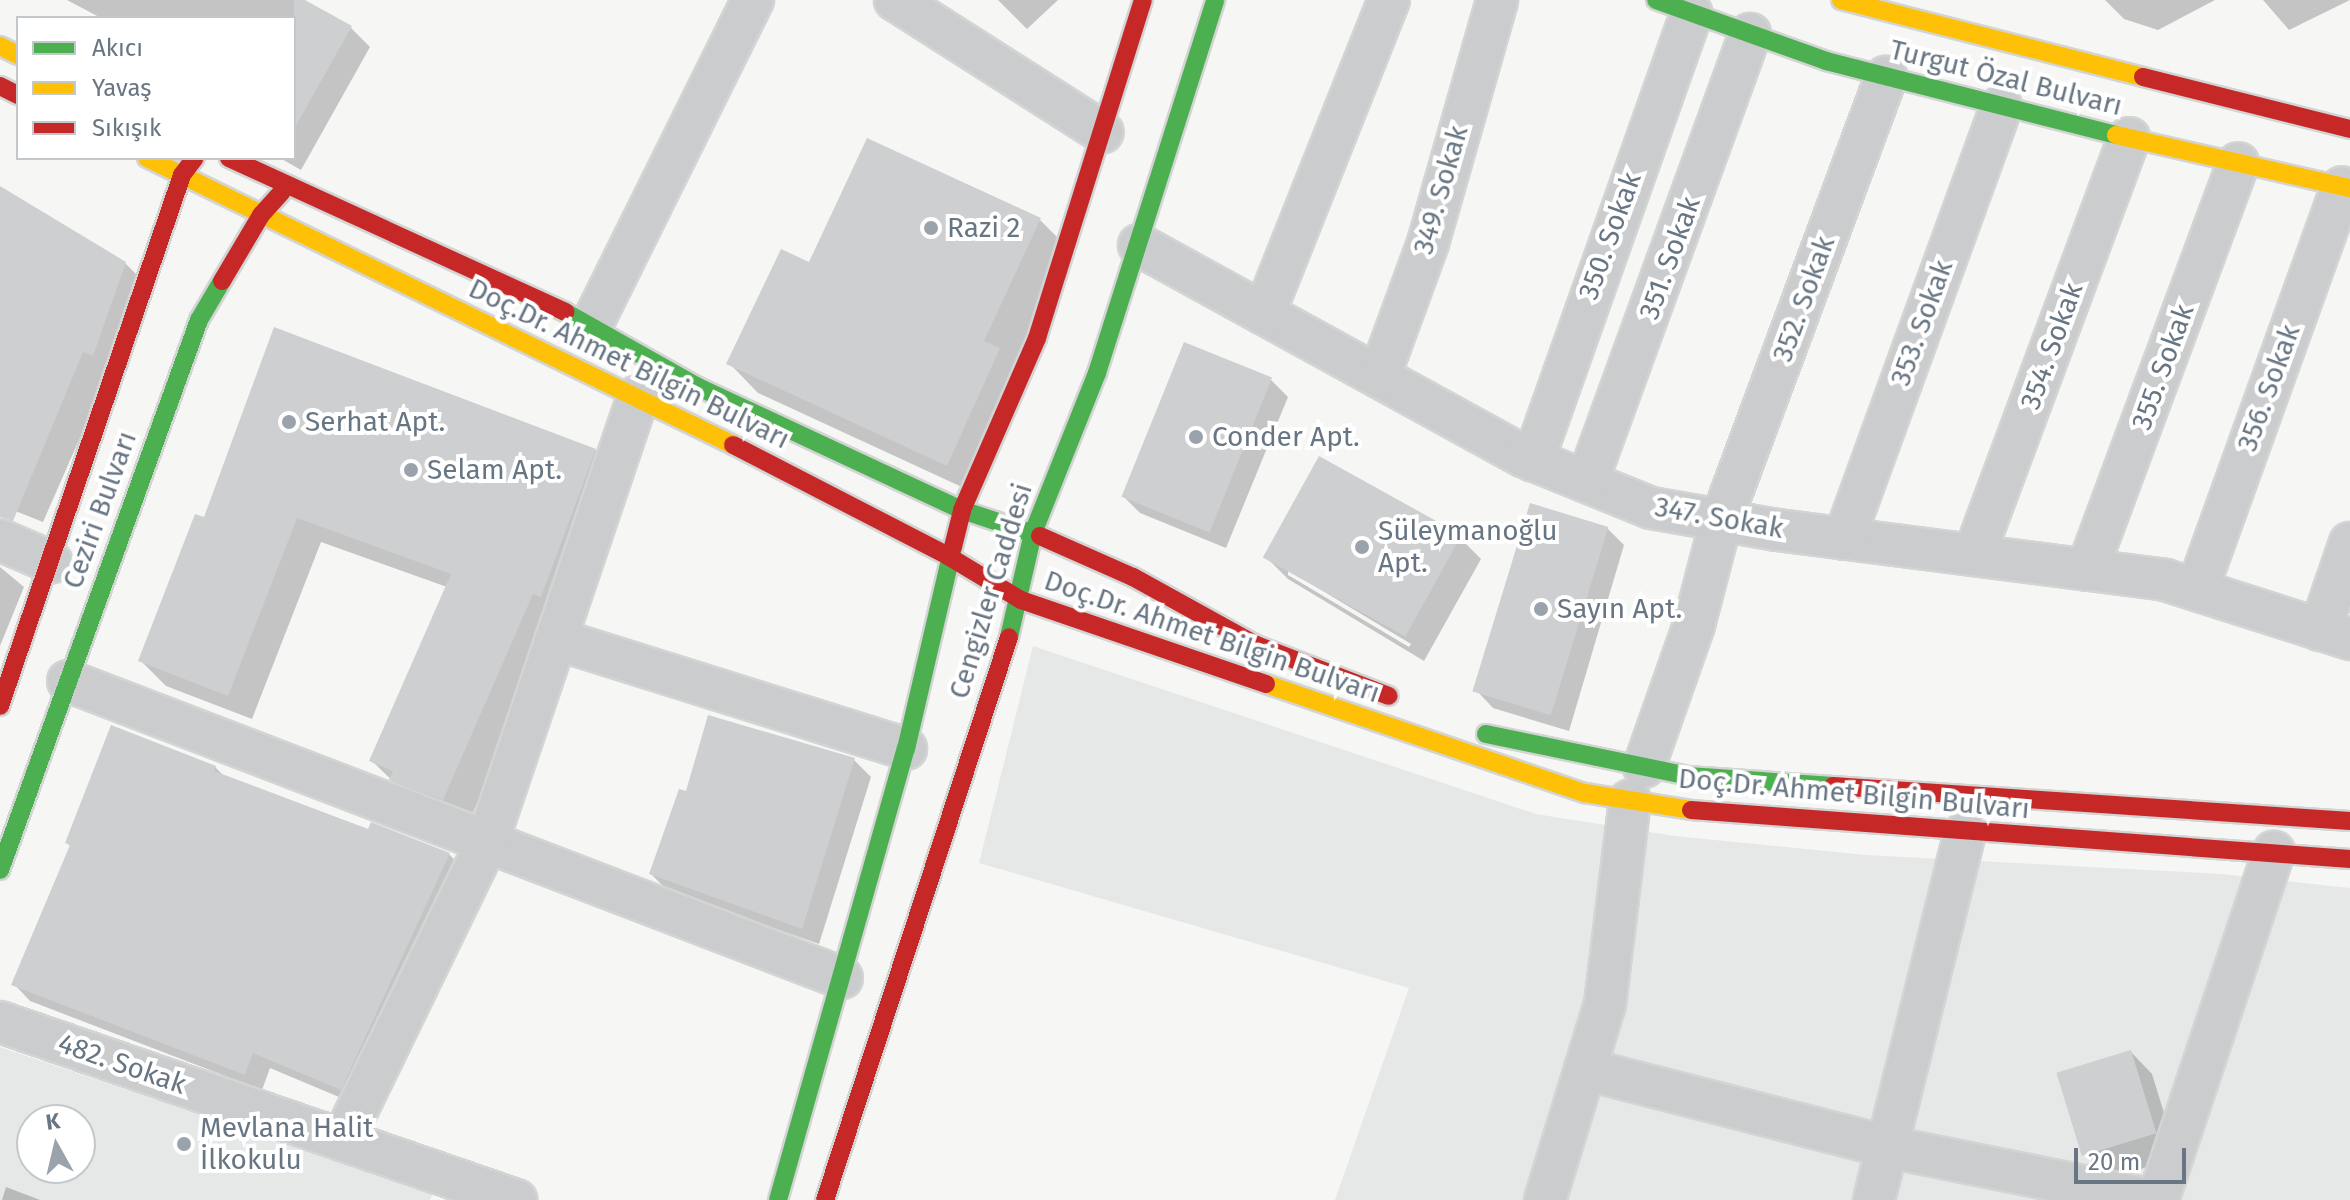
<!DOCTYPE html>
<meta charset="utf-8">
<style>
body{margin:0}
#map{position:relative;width:2350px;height:1200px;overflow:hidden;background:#f6f6f5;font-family:"Fira Sans",sans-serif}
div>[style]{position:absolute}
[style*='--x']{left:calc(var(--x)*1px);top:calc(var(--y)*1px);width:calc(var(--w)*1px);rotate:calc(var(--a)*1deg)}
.built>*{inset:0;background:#e6e8e8}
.shadow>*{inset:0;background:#0003}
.building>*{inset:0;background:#cdcfd0;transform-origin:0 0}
.roads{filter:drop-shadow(2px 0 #d3d4d4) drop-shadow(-2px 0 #d3d4d4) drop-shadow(0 2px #d3d4d4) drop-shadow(0 -2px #d3d4d4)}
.street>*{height:40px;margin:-20px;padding:0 20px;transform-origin:20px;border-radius:20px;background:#cbcccd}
.fast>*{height:18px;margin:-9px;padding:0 9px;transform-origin:9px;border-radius:9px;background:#4caf50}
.slow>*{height:18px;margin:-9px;padding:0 9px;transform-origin:9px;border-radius:9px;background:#ffc107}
.jam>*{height:18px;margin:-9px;padding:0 9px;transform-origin:9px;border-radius:9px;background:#c62828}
.dots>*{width:22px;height:22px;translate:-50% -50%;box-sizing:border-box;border:4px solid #fff;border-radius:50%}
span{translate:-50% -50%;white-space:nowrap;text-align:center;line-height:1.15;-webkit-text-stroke:8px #fff;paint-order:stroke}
.street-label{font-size:28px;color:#687683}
.poi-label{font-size:28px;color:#687683}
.left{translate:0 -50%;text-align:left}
.legend{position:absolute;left:16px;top:16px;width:280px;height:144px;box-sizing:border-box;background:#fff;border:2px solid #c3c8cd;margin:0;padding:10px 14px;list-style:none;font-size:24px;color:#687683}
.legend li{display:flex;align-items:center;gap:16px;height:40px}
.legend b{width:40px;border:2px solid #c3c8cd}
.north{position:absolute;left:16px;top:1104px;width:80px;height:80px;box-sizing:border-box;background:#fff;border:2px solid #c3c8cd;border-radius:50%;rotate:352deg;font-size:22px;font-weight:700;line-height:32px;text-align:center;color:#687683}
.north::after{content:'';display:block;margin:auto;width:28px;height:36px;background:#9aa3ab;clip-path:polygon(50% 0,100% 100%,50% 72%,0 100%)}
.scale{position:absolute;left:2074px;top:1148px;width:112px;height:36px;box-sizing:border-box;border:4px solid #687683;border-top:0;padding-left:10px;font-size:24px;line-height:28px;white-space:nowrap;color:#687683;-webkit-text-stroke:6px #fff;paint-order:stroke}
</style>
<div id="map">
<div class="built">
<div style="clip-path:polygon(1033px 646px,1536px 814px,1675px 836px,1867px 855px,2222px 874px,2350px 888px,2350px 1200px,1335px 1200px,1409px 988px,979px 863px)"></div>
<div style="clip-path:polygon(evenodd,0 1047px,433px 1193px,430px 1200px,0 1200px,0 1047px,32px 1120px,80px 1120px,80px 1168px,32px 1168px,32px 1120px)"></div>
</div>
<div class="shadow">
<div style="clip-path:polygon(67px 0,301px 0,350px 27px,370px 47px,301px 170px,280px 158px,294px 158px,294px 18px,101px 18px)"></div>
<div style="clip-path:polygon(998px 0,1058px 0,1027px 29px)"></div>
<div style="clip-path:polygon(2105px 0,2215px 0,2158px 30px,2124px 19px)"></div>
<div style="clip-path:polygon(2263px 0,2350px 0,2289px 30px)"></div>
<div style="clip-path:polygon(0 188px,125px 263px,147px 285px,43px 522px,0 505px)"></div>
<div style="clip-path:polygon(1040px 220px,1069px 249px,977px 494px,758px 393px,729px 363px,810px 265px)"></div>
<div style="clip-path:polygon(1271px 380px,1288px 397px,1226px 548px,1140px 513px,1123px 496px)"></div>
<div style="clip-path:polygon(595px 450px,620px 475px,468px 824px,416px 804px,371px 760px,447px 587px,321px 542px,252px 719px,166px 686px,141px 661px,206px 520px)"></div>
<div style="clip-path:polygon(1607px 528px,1624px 545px,1569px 731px,1493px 708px,1477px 691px)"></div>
<div style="clip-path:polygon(evenodd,1460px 538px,1481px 559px,1424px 661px,1288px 579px,1266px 557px,1460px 538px,1288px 570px,1411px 644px,1409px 647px,1288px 575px,1288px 570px)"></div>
<div style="clip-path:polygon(0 567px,24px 587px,0 646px)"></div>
<div style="clip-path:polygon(854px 760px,871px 777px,819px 944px,668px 891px,651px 874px,687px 794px)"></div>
<div style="clip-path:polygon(215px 767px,226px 778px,369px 832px,449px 854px,465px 871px,358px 1105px,270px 1068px,262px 1090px,30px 1001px,14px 984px,71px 847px,67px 843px)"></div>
<div style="clip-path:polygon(2131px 1052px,2152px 1074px,2177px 1155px,2110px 1181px,2089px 1159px)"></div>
<div style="clip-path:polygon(6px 1187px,40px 1200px,2px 1200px)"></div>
</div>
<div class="building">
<div style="clip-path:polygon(294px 0,305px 0,352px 26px,294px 129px)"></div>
<div style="clip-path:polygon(867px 138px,1041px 218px,984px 341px,1000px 348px,947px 466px,726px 364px,781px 249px,809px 262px)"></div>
<div style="clip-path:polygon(0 186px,126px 262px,93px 356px,83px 352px,13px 521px,0 517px)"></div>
<div style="clip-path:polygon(274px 327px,596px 449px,541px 597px,533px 594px,443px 800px,389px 780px,393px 771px,369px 761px,451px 574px,297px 518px,228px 696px,138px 661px,195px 514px,204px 517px)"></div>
<div style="left:1184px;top:342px;width:95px;height:167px;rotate:22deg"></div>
<div style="left:1319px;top:456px;width:163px;height:116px;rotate:29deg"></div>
<div style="left:1530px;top:503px;width:82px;height:197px;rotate:17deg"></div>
<div style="clip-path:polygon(708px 715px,855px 758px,802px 929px,649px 874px,679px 789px,686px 791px)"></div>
<div style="clip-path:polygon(111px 725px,216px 766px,214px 771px,368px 829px,371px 822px,450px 853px,341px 1090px,253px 1053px,245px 1075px,11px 985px,70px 845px,65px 843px)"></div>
<div style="left:2131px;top:1050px;width:87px;height:78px;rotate:73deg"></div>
</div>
<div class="roads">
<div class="street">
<div style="--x:895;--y:0;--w:246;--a:32.5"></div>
<div style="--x:1139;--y:245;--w:438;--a:28.8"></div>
<div style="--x:1523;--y:456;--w:138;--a:22.1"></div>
<div style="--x:1651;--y:508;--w:128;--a:9.9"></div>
<div style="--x:1777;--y:530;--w:391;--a:7.3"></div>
<div style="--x:2165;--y:580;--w:194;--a:17.7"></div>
<div style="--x:1264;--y:314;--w:338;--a:-68.3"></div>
<div style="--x:592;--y:324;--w:362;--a:-63.6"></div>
<div style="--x:1379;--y:377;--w:143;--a:-69.9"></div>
<div style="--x:1428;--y:243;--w:253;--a:-74.1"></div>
<div style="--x:1533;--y:461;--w:475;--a:-70.5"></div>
<div style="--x:1587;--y:482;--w:477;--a:-70"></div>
<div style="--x:1844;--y:539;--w:460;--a:-70"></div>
<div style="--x:0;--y:540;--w:56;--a:23.3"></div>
<div style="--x:1974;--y:555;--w:445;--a:-69.6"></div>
<div style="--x:2087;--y:570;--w:434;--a:-69.6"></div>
<div style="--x:2197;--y:590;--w:428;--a:-70.2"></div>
<div style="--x:2320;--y:630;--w:92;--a:-71"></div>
<div style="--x:556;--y:639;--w:367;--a:17.4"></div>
<div style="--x:68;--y:681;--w:829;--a:20.99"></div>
<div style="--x:1644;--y:767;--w:151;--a:-70.6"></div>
<div style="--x:1694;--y:625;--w:107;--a:-75.4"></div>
<div style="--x:1721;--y:521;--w:474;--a:-69.6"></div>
<div style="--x:0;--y:1022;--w:546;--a:19.03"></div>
<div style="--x:1585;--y:1069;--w:314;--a:14.4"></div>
<div style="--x:1889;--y:1147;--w:267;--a:11.4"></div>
<div style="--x:343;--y:1139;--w:332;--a:-64.1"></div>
<div style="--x:488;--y:840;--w:469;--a:-71.3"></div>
<div style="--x:1545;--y:1200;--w:205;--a:-73"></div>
<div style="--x:1605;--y:1004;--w:205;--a:-83"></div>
<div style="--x:1874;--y:1200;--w:378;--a:-76.1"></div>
<div style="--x:2158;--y:1200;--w:367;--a:-71.6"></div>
</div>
<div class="fast">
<div style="--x:1656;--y:0;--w:181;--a:19.7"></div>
<div style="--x:1826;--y:61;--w:299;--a:14.3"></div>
<div style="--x:565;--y:312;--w:153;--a:29.4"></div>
<div style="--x:698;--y:387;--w:291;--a:25"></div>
<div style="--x:962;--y:510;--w:82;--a:18.4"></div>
<div style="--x:1009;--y:637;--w:107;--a:-77"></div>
<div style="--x:1033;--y:533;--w:172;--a:-68.2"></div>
<div style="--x:1097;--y:373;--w:391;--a:-72.4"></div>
<div style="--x:1486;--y:734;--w:206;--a:11.7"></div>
<div style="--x:1688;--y:776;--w:145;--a:3.9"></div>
<div style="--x:0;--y:870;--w:585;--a:-70.11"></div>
<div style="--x:199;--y:320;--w:45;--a:-59.5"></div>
<div style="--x:778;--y:1200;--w:469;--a:-74.2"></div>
<div style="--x:906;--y:749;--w:207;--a:-76.9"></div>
</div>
<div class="slow">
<div style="--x:1841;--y:0;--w:312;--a:14.3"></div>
<div style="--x:0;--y:46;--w:20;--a:27"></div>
<div style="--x:2116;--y:135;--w:240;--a:12.8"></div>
<div style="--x:147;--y:158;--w:653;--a:26.09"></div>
<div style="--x:1266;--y:684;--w:337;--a:18.9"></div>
<div style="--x:1585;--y:793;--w:107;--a:9.1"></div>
</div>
<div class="jam">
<div style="--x:2143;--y:77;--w:213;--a:14.1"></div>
<div style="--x:0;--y:86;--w:20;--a:27"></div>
<div style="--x:229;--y:158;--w:370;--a:24.6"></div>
<div style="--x:222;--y:281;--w:77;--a:-59.4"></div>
<div style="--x:261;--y:215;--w:31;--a:-48"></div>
<div style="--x:733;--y:445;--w:242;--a:27.3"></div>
<div style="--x:948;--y:556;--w:85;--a:31.1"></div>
<div style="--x:1021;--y:600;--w:259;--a:18.9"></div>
<div style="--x:1040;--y:536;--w:102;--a:23.8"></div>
<div style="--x:1133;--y:577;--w:141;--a:28.9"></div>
<div style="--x:1256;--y:645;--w:142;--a:21"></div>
<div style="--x:953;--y:547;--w:38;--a:-76"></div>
<div style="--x:962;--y:510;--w:188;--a:-66.4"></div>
<div style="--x:1037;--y:338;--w:354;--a:-72.6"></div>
<div style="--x:0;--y:706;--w:561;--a:-71.08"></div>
<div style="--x:182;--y:175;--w:21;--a:-53"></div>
<div style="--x:1833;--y:786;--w:518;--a:3.87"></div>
<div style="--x:1691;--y:810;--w:661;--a:4.25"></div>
<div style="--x:825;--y:1200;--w:592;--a:-71.9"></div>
</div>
</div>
<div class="dots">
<div style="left:931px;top:228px;background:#9aa3ab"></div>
<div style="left:289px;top:422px;background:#9aa3ab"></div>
<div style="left:1196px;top:437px;background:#9aa3ab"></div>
<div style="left:411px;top:470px;background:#9aa3ab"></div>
<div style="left:1362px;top:547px;background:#9aa3ab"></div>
<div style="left:1541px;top:609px;background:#9aa3ab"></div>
<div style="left:184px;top:1144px;background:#9aa3ab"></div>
</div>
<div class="street-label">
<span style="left:2006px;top:78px;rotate:14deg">Turgut Özal Bulvarı</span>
<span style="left:1441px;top:190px;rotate:-74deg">349. Sokak</span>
<span style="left:1610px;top:236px;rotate:-70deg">350. Sokak</span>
<span style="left:1670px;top:258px;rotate:-70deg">351. Sokak</span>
<span style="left:1804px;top:299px;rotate:-70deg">352. Sokak</span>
<span style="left:1922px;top:323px;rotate:-70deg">353. Sokak</span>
<span style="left:2052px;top:346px;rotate:-70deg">354. Sokak</span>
<span style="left:629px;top:364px;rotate:26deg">Doç.Dr. Ahmet Bilgin Bulvarı</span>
<span style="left:2163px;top:367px;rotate:-70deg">355. Sokak</span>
<span style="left:2269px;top:388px;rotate:-70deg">356. Sokak</span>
<span style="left:100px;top:510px;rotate:-70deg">Ceziri Bulvarı</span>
<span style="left:1719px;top:518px;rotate:10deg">347. Sokak</span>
<span style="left:991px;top:591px;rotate:-73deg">Cengizler Caddesi</span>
<span style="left:1212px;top:637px;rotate:19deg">Doç.Dr. Ahmet Bilgin Bulvarı</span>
<span style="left:1854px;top:794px;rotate:5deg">Doç.Dr. Ahmet Bilgin Bulvarı</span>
<span style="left:122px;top:1064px;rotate:19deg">482. Sokak</span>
</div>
<div class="poi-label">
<span class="left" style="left:947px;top:228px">Razi 2</span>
<span class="left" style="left:305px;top:422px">Serhat Apt.</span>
<span class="left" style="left:1212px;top:437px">Conder Apt.</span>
<span class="left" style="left:427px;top:470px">Selam Apt.</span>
<span class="left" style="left:1378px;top:547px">Süleymanoğlu<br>Apt.</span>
<span class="left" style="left:1557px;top:609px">Sayın Apt.</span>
<span class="left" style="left:200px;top:1144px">Mevlana Halit<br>İlkokulu</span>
</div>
<ul class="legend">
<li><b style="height:10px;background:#4caf50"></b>Akıcı</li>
<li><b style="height:10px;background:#ffc107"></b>Yavaş</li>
<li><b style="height:10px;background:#c62828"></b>Sıkışık</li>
</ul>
<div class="north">K</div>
<div class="scale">20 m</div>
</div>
